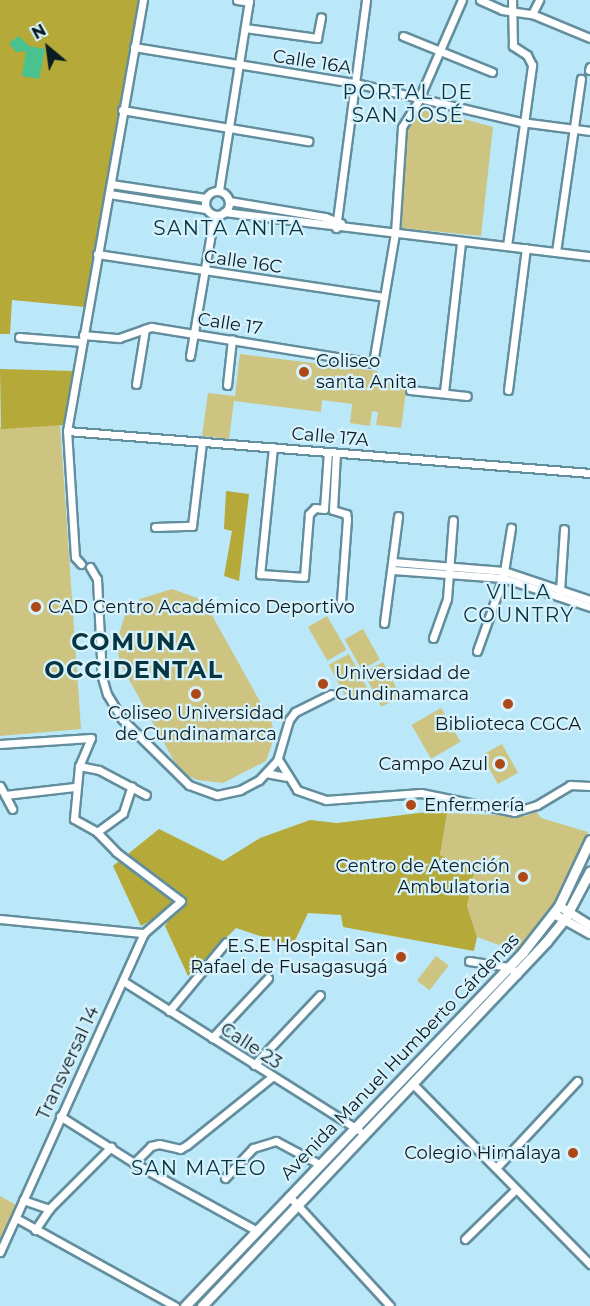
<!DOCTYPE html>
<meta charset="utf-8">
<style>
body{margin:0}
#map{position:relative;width:590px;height:1306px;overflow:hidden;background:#bbe8f9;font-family:Montserrat,sans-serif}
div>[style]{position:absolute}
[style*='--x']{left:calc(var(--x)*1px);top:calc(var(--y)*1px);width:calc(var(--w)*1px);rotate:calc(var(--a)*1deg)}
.green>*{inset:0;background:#ccc480;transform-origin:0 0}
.forest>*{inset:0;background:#b5a939}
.water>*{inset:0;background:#4ac290}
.roads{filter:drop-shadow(2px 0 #638e9e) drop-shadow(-2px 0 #638e9e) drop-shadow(0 2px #638e9e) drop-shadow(0 -2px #638e9e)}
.minor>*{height:7px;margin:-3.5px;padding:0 3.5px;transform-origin:3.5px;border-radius:3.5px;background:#fff}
.minor>.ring{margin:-3.5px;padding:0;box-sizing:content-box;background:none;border:7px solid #fff;border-radius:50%}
.tertiary>*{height:8px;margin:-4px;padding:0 4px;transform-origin:4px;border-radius:4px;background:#fff}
.secondary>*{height:9px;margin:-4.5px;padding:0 4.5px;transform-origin:4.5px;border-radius:4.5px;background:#fff}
.dots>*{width:16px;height:16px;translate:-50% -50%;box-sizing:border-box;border:3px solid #d7f2fc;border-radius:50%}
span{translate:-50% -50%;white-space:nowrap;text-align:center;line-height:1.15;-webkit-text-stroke:4.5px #d7f2fc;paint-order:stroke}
.street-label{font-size:18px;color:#0a1b21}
.poi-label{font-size:18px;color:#0a1b21}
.left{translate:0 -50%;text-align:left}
.right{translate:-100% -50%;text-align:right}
.neighbourhood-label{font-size:20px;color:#073542;letter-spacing:1.5px}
.district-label{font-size:24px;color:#073542;font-weight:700;letter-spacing:1.5px}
.north{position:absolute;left:18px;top:18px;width:60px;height:60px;-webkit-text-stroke:4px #d7f2fc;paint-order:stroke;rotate:331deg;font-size:16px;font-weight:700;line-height:24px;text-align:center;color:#0a1b21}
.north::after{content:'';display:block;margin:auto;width:21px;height:27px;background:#0a1b21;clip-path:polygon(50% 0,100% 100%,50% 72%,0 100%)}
</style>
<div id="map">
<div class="green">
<div style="clip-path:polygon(421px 107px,493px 127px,481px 236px,401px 228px,407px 129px)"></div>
<div style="clip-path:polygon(240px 354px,377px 371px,383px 382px,407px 385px,401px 428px,376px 425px,378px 412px,372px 411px,370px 426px,350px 423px,352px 404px,322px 400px,321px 412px,234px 401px,229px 439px,202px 436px,208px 393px,235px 396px)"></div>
<div style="clip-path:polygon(60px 424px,81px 729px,0 736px,0 427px)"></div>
<div style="clip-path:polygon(172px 589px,197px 598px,209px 610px,272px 723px,274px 738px,266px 761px,223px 783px,197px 780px,180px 772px,121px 665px,116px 644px,125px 615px,140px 599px)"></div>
<div style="left:327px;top:616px;width:39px;height:22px;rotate:60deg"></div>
<div style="left:363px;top:629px;width:35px;height:21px;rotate:61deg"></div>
<div style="left:349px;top:654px;width:41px;height:23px;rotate:62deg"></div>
<div style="left:383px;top:662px;width:39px;height:22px;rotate:63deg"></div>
<div style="left:441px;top:708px;width:39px;height:34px;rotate:60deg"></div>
<div style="left:502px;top:744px;width:33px;height:23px;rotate:61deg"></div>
<div style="clip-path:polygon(536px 811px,541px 818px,588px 832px,556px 904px,518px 952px,477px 937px,467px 906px,474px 874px,440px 856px,447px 813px,526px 816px)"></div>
<div style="left:436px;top:956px;width:16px;height:31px;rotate:38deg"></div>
<div style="clip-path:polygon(0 1196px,18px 1206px,0 1244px)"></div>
</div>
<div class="forest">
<div style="clip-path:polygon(0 0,140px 0,85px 307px,12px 300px,10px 334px,0 334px)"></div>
<div style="clip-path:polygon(0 369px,74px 371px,64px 425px,1px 429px)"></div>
<div style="clip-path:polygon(226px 491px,249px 494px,239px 581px,224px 576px,232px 531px,224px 529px)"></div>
<div style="clip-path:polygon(427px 812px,447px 813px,440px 855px,474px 873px,467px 906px,477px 937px,474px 951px,343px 927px,341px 915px,308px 913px,292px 947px,236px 928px,188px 976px,165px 926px,178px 905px,141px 926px,113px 866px,159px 829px,223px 861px,260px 838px,310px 820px,337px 823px)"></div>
</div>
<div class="water">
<div style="clip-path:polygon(19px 36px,29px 46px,45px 49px,39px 79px,22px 76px,26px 51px,16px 52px,9px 43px)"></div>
</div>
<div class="roads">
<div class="minor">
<div style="--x:237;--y:0;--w:12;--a:9"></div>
<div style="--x:480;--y:0;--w:24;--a:24"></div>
<div style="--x:502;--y:10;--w:30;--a:8"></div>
<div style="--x:532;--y:14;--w:63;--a:22.5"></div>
<div style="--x:532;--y:14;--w:16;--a:-63"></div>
<div style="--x:245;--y:28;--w:73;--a:7.9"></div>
<div style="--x:317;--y:38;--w:21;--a:-79"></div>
<div style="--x:403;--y:36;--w:96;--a:22"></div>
<div style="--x:134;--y:47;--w:224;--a:9.3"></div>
<div style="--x:355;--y:83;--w:171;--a:13.2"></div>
<div style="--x:521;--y:122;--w:70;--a:7.4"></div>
<div style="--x:589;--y:70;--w:3;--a:-72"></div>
<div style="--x:122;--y:110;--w:189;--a:9.5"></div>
<div style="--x:111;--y:184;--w:95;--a:8.5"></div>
<div style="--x:219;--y:190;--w:192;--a:-81"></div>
<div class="ring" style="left:205px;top:191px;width:17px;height:17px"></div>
<div style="--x:109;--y:194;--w:98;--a:8.8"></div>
<div style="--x:229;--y:201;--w:97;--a:9.5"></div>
<div style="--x:325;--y:217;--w:17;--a:21"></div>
<div style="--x:224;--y:212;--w:369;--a:6.9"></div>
<div style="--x:336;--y:228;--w:230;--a:-82.5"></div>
<div style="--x:507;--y:246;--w:183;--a:-82.1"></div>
<div style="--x:532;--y:65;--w:11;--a:-117"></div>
<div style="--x:527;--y:55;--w:17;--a:-147"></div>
<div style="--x:513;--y:46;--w:46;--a:-91.2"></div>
<div style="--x:556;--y:252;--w:175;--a:-81.8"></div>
<div style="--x:97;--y:254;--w:290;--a:8.5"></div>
<div style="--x:83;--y:335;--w:36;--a:5"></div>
<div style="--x:119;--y:338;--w:34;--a:-19"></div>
<div style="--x:151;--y:327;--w:225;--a:9.2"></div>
<div style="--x:373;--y:363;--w:132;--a:-80.4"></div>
<div style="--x:395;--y:233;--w:106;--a:-86.2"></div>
<div style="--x:402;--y:127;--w:31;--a:-58"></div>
<div style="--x:418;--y:101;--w:110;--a:-66.5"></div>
<div style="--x:19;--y:337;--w:63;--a:4.5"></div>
<div style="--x:190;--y:356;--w:143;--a:-80.3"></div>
<div style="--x:136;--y:384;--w:56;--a:-80.7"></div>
<div style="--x:227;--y:385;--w:46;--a:-83.8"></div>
<div style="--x:410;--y:390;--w:57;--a:6"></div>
<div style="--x:508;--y:390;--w:143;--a:-82.8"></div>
<div style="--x:444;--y:392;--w:151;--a:-83.5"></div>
<div style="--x:67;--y:431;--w:525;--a:4.59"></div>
<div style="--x:273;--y:447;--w:128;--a:95.8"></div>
<div style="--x:260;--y:574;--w:44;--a:3.9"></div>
<div style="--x:304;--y:577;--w:63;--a:-85.5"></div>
<div style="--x:309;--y:514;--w:8;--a:-45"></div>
<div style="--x:315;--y:508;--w:9;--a:6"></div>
<div style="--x:324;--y:509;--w:57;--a:-86"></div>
<div style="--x:336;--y:453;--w:57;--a:93"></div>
<div style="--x:333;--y:510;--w:14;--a:17"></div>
<div style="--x:346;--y:514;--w:5;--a:79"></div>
<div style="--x:347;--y:519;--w:82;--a:94.2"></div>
<div style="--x:155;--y:527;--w:37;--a:-2"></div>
<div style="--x:192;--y:526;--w:85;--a:-83.2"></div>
<div style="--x:393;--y:562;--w:111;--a:4.6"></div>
<div style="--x:504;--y:571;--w:91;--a:18.6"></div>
<div style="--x:81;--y:564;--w:9;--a:-131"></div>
<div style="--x:75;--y:557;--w:126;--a:-93.6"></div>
<div style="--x:67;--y:431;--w:438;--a:-80"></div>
<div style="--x:90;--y:567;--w:14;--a:60"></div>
<div style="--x:97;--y:579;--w:98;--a:87.1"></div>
<div style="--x:102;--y:677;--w:18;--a:74"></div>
<div style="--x:107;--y:694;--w:29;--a:59"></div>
<div style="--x:122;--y:719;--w:94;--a:44.6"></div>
<div style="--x:189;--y:785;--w:30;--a:20"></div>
<div style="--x:217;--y:795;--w:24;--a:-12"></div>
<div style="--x:240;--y:790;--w:21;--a:-28"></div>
<div style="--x:259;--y:780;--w:26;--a:-47"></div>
<div style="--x:277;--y:761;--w:43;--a:-73.7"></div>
<div style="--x:289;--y:720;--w:10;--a:-53"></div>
<div style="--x:295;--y:712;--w:40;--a:-26.6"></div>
<div style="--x:393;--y:570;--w:110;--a:4.2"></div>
<div style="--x:503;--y:578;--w:92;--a:18.4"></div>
<div style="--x:560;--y:591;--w:62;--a:-86.3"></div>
<div style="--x:384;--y:623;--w:108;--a:-82.5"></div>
<div style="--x:433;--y:638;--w:41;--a:-70.3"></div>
<div style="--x:447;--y:599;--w:79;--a:-85.7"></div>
<div style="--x:477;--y:651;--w:77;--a:-70.4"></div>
<div style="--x:503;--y:578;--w:51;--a:-80.9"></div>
<div style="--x:0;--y:744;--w:91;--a:-3.8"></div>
<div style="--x:91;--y:738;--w:30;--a:113"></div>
<div style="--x:79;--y:766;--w:53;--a:95.4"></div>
<div style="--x:74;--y:819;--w:26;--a:29"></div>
<div style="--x:97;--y:832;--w:28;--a:46"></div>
<div style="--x:116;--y:852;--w:81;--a:37"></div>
<div style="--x:181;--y:901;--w:49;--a:139.1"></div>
<div style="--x:144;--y:933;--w:350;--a:114.3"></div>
<div style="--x:278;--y:759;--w:36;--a:58"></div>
<div style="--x:297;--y:790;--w:31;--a:19"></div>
<div style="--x:326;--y:800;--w:95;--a:-4.2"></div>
<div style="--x:421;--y:793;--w:95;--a:11.5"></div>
<div style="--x:514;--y:812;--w:24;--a:-17"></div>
<div style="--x:537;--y:805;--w:39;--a:-31"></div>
<div style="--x:570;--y:785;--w:20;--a:3"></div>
<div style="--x:79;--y:766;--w:20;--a:11"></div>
<div style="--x:99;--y:770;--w:53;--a:28"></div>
<div style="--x:266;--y:773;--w:20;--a:11"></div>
<div style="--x:0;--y:786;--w:26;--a:62"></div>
<div style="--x:5;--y:795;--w:70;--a:-6.5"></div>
<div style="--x:97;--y:832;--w:32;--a:-36"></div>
<div style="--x:123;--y:813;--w:28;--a:-72"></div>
<div style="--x:0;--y:919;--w:145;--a:5.6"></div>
<div style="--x:469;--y:961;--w:40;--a:8.5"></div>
<div style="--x:509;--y:967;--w:11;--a:41"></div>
<div style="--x:123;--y:981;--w:279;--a:32.3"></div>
<div style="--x:169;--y:1011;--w:89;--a:-50.4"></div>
<div style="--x:212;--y:1038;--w:82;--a:-47"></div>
<div style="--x:254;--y:1065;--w:96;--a:-46.7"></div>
<div style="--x:412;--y:1083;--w:254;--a:45.5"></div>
<div style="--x:60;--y:1116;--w:88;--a:32.4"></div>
<div style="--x:134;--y:1163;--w:141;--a:28.9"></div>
<div style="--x:134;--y:1163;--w:24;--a:-45"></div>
<div style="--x:151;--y:1146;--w:8;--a:-14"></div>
<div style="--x:159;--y:1144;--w:22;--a:13"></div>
<div style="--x:180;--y:1149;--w:8;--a:-30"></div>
<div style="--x:187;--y:1145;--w:109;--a:-38.7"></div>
<div style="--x:496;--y:1168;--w:119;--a:-47"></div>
<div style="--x:225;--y:1178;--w:41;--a:-47"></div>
<div style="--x:253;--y:1148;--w:24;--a:-17"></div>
<div style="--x:276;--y:1141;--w:49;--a:28.1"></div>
<div style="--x:289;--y:1196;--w:149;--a:47.4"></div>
<div style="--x:23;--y:1200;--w:28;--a:19"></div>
<div style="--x:16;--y:1218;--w:182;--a:29"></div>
<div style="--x:35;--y:1230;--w:25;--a:-56"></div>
<div style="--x:49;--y:1209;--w:88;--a:-45"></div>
<div style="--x:465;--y:1239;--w:71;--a:-44.4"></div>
</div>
<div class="tertiary">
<div style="--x:559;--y:906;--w:36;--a:32"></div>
<div style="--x:554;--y:914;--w:41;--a:29.1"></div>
</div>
<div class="secondary">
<div style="--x:185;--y:1306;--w:489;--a:-46.3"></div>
<div style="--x:523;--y:952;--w:58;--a:-52"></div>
<div style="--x:559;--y:906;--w:73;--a:-64.8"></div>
<div style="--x:202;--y:1306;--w:501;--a:-46.62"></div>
<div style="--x:546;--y:942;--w:28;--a:-51"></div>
<div style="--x:564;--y:920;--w:55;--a:-62"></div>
</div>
</div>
<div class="dots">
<div style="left:304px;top:372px;background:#ad4918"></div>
<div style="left:36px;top:607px;background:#ad4918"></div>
<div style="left:323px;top:684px;background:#ad4918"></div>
<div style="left:196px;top:694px;background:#ad4918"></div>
<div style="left:508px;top:704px;background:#ad4918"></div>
<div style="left:500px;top:764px;background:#ad4918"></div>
<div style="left:411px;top:805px;background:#ad4918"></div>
<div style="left:523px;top:877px;background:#ad4918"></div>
<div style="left:401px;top:957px;background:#ad4918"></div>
<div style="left:573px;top:1153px;background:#ad4918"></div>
</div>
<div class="street-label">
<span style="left:312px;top:62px;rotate:9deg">Calle 16A</span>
<span style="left:243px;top:262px;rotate:8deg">Calle 16C</span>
<span style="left:230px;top:324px;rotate:9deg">Calle 17</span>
<span style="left:330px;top:437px;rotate:5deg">Calle 17A</span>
<span style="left:251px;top:1046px;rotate:33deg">Calle 23</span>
<span style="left:400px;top:1057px;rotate:-46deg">Avenida Manuel Humberto Cárdenas</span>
<span style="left:68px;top:1063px;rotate:-65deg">Transversal 14</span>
</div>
<div class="poi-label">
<span class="left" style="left:316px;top:372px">Coliseo<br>santa Anita</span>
<span class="left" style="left:48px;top:607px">CAD Centro Académico Deportivo</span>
<span class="left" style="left:335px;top:684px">Universidad de<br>Cundinamarca</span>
<span style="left:196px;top:724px">Coliseo Universidad<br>de Cundinamarca</span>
<span style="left:508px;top:724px">Biblioteca CGCA</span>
<span class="right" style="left:488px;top:764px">Campo Azul</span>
<span class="left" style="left:424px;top:805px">Enfermería</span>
<span class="right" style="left:510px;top:877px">Centro de Atención<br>Ambulatoria</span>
<span class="right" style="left:388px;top:957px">E.S.E Hospital San<br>Rafael de Fusagasugá</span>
<span class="right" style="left:561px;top:1153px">Colegio Himalaya</span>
</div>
<div class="neighbourhood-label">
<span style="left:408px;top:104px">PORTAL DE<br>SAN JOSÉ</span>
<span style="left:229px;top:228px">SANTA ANITA</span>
<span style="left:519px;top:604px">VILLA<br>COUNTRY</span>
<span style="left:199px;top:1168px">SAN MATEO</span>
</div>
<div class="district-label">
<span style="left:134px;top:656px">COMUNA<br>OCCIDENTAL</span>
</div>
<div class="north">N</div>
</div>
